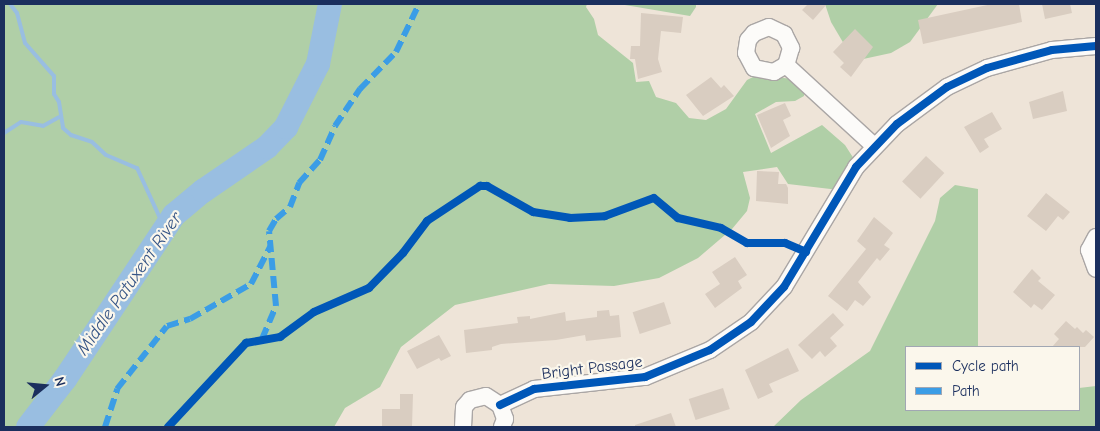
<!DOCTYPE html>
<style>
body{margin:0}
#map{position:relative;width:1100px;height:431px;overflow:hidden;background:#eee4d8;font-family:"Comic Neue",sans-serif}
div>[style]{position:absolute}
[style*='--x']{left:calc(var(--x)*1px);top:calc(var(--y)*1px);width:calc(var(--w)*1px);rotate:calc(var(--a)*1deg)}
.forest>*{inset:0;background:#b0cfa7}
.stream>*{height:4px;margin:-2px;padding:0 2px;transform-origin:2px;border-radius:2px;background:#99bee1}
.river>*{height:24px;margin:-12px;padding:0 12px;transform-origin:12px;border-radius:12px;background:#99bee1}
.building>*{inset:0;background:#d9cdc1;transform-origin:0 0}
.roads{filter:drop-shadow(1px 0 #aaa6a5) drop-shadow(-1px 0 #aaa6a5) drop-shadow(0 1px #aaa6a5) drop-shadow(0 -1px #aaa6a5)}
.street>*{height:16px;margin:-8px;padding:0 8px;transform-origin:8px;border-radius:8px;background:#fcfbf9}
.quiet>*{height:6px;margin-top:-3px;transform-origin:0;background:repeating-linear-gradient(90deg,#3b9de6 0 12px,transparent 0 18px)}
.cycleway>*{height:8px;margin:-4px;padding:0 4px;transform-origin:4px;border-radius:4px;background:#0057b8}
span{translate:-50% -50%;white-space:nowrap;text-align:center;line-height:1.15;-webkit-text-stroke:4.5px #fbf7ec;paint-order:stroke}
.street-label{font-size:16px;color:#1b2f5e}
.water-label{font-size:18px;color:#365586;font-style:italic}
.frame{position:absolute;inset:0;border:5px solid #1b2f5e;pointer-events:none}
.legend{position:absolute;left:905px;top:346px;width:175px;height:65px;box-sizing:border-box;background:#fbf7ec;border:1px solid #a1a7b3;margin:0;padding:6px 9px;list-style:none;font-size:15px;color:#1b2f5e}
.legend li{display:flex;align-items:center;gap:10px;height:25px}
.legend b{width:25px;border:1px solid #a1a7b3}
.north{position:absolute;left:20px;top:361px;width:50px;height:50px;-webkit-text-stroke:4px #fbf7ec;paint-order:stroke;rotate:73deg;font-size:14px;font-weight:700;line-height:20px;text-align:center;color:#1b2f5e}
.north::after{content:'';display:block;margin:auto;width:18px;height:22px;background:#1b2f5e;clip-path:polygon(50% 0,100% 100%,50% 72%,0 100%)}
</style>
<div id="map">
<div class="forest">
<div style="clip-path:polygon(4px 4px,587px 4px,586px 7px,594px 19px,598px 35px,633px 63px,636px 82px,649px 81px,656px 97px,676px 103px,689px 118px,706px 120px,726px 109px,747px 80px,759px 74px,797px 80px,804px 87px,804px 96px,795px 101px,776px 102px,755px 114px,771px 153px,822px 125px,845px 145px,854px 159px,839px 190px,788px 184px,777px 167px,743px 172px,750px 198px,747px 211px,732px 229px,698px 258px,659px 278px,614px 286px,549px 284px,455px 305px,401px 347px,380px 387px,345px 408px,334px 427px,4px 427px)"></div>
<div style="clip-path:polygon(619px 4px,696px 4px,696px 7px,690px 16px)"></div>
<div style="clip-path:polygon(825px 4px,938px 4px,910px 42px,891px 53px,854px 61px,831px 22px)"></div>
<div style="clip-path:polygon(955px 185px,978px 189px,978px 347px,906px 347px,906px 410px,1079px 410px,1079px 388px,1096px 386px,1096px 427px,773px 427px,801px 400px,870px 351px,935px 221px,940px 198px)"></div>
</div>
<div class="stream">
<div style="--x:10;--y:4;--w:11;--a:52"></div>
<div style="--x:17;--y:13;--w:31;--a:75"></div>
<div style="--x:25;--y:43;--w:44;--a:48.7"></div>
<div style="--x:54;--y:76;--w:18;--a:90"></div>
<div style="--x:54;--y:94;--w:9;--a:58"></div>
<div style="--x:59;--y:102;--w:26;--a:81"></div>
<div style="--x:63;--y:128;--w:11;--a:41"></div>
<div style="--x:71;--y:135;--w:22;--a:18"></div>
<div style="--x:92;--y:142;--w:19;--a:43"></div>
<div style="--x:106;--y:155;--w:34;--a:23"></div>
<div style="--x:137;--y:168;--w:67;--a:65.3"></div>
<div style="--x:4;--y:133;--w:20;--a:-33"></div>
<div style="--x:21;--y:122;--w:22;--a:10"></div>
<div style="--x:43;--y:126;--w:18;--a:-29"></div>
</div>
<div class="river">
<div style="--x:28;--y:427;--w:61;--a:-52.4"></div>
<div style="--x:65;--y:379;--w:197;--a:-56.4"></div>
<div style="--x:174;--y:215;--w:38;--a:-40"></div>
<div style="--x:203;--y:191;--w:78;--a:-34.5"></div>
<div style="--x:267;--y:147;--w:28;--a:-46"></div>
<div style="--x:286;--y:127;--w:71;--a:-63.1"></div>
<div style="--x:318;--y:64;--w:61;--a:-78.7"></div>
</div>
<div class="building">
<div style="clip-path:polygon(808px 4px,827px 4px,813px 20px,802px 10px)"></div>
<div style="clip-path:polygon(992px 4px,1019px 4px,1022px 22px,923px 44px,918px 20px)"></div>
<div style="clip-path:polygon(1042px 4px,1070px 4px,1072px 13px,1045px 19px)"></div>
<div style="clip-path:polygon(641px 13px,683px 17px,681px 33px,661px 31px,658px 59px,662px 72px,638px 79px,635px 59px,630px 59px,631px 46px,640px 46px)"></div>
<div style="clip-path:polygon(855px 29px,873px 47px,851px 77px,840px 67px,844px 63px,833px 52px)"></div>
<div style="clip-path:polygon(711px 77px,721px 88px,724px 85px,734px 96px,703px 116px,686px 95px)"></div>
<div style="clip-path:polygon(1063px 91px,1067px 111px,1033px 119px,1029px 102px)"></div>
<div style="clip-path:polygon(785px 103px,791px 116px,783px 120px,790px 136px,771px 148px,757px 115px)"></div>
<div style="clip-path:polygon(992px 112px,1002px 129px,984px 139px,989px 147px,980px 153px,964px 127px)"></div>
<div style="left:926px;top:156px;width:25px;height:35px;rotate:43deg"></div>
<div style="clip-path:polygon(757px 171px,779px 172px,778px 184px,786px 184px,788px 188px,788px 204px,756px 201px)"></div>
<div style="clip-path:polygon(1046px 193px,1070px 212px,1063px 220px,1058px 216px,1046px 231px,1027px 216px)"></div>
<div style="clip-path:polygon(874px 217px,893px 233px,884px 245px,890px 249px,880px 261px,877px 258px,858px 282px,871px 297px,863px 306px,855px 300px,847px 311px,828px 296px,866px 249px,857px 241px)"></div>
<div style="clip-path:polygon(735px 257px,747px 275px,738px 281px,742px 288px,715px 308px,705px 294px,720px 284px,712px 272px)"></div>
<div style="clip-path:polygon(1032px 269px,1041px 278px,1038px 281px,1055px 295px,1042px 310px,1034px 304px,1031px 308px,1013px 292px)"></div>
<div style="left:664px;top:302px;width:23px;height:33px;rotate:72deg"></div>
<div style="clip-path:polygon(609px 310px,610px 316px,619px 315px,621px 337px,586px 341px,585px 335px,556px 340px,501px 344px,492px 347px,492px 350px,466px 353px,464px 330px,518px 323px,517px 317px,530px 316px,530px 319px,565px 312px,566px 321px,597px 317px,597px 311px)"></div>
<div style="clip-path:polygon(833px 313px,844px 325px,830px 338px,837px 346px,825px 357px,820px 351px,812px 359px,798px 345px)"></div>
<div style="clip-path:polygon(1066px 321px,1075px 329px,1077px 327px,1083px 333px,1086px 330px,1094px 337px,1085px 347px,1052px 347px,1059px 339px,1054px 334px)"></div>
<div style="clip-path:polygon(439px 335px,451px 356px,441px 361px,439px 358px,417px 369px,407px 351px)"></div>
<div style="clip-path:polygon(788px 348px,799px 371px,769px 384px,773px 392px,758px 399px,745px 370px)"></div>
<div style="left:723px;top:388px;width:22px;height:36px;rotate:72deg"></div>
<div style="clip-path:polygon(400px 394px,413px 394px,412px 427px,382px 427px,382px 409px,400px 409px)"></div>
<div style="clip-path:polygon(671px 413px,676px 427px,635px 427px,635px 425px)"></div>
</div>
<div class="roads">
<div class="street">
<div style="--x:786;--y:65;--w:14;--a:150"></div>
<div style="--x:774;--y:72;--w:20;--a:-169"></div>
<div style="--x:754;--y:68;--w:17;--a:-118"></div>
<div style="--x:746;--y:53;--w:13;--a:-81"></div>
<div style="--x:748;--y:40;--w:9;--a:-49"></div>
<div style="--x:754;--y:33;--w:16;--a:-22"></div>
<div style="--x:769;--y:27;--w:17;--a:25"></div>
<div style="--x:784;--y:34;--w:16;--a:63"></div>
<div style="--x:791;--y:48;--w:18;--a:106"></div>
<div style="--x:786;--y:65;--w:120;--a:42.6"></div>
<div style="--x:1096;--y:237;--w:15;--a:118"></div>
<div style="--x:1089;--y:250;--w:20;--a:70"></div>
<div style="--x:500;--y:405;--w:38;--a:-25"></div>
<div style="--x:534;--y:389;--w:112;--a:-6.2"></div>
<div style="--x:645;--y:377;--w:70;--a:-22.6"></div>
<div style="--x:710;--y:350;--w:50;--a:-34.3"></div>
<div style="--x:751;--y:322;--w:48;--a:-46.7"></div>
<div style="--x:784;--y:287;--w:140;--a:-59"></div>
<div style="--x:856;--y:167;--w:59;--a:-46.4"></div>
<div style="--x:897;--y:124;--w:62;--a:-36.5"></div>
<div style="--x:947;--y:87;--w:44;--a:-25.4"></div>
<div style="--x:987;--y:68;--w:67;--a:-15.5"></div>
<div style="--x:1052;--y:50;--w:44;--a:-5.2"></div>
<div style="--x:463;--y:427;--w:20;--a:-87"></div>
<div style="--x:464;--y:407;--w:9;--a:-49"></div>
<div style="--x:470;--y:400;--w:16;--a:-14"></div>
<div style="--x:486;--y:396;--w:17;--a:33"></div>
<div style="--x:500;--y:405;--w:15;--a:70"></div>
<div style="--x:505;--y:419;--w:9;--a:111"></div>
</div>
</div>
<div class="quiet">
<div style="--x:262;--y:339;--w:36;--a:-67"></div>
<div style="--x:276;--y:306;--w:75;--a:-95.3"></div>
<div style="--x:269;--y:231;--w:14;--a:-60"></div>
<div style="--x:276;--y:219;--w:18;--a:-41"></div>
<div style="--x:290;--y:207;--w:26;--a:-69"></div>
<div style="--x:299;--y:183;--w:31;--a:-48"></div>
<div style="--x:320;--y:160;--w:37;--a:-66"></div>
<div style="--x:335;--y:126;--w:45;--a:-56"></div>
<div style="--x:360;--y:89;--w:52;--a:-45.8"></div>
<div style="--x:396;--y:52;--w:53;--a:-64.4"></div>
<div style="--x:105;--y:427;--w:40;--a:-72"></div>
<div style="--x:117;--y:389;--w:80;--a:-51.6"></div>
<div style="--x:167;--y:326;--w:24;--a:-17"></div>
<div style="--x:190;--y:319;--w:70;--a:-29.8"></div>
<div style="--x:251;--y:284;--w:42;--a:-62.8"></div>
</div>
<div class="cycleway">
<div style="--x:500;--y:405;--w:38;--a:-25"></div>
<div style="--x:534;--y:389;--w:112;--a:-6.2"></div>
<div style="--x:645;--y:377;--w:70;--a:-22.6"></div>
<div style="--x:710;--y:350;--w:50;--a:-34.3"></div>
<div style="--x:751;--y:322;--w:48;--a:-46.7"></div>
<div style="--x:784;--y:287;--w:140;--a:-59"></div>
<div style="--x:856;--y:167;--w:59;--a:-46.4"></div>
<div style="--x:897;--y:124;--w:62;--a:-36.5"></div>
<div style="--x:947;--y:87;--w:44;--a:-25.4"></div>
<div style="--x:987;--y:68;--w:67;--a:-15.5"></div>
<div style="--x:1052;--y:50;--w:44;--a:-5.2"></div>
<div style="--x:168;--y:427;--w:115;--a:-47.1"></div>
<div style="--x:246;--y:343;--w:35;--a:-10"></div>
<div style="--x:280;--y:337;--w:42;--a:-36.3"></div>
<div style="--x:314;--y:312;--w:60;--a:-23.6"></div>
<div style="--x:369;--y:288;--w:49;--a:-45.8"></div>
<div style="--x:403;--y:253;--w:40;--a:-53"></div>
<div style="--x:427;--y:221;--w:64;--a:-33.4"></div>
<div style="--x:480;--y:186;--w:7;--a:0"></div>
<div style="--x:487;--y:186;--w:53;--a:29.5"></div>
<div style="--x:533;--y:212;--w:37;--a:9"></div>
<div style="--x:570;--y:218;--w:35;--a:-3"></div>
<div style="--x:605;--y:216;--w:52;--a:-20.2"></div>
<div style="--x:654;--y:198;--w:31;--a:40"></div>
<div style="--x:678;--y:218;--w:44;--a:13.1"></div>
<div style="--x:721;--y:228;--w:30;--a:30"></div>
<div style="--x:747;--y:243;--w:38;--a:0"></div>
<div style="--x:785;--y:243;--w:23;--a:23"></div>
</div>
<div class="street-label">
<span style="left:592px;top:368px;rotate:-7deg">Bright Passage</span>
</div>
<div class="water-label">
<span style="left:130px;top:284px;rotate:-55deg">Middle Patuxent River</span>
</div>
<div class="frame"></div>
<ul class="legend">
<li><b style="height:6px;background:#0057b8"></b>Cycle path</li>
<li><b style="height:6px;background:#3b9de6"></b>Path</li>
</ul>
<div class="north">N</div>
</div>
